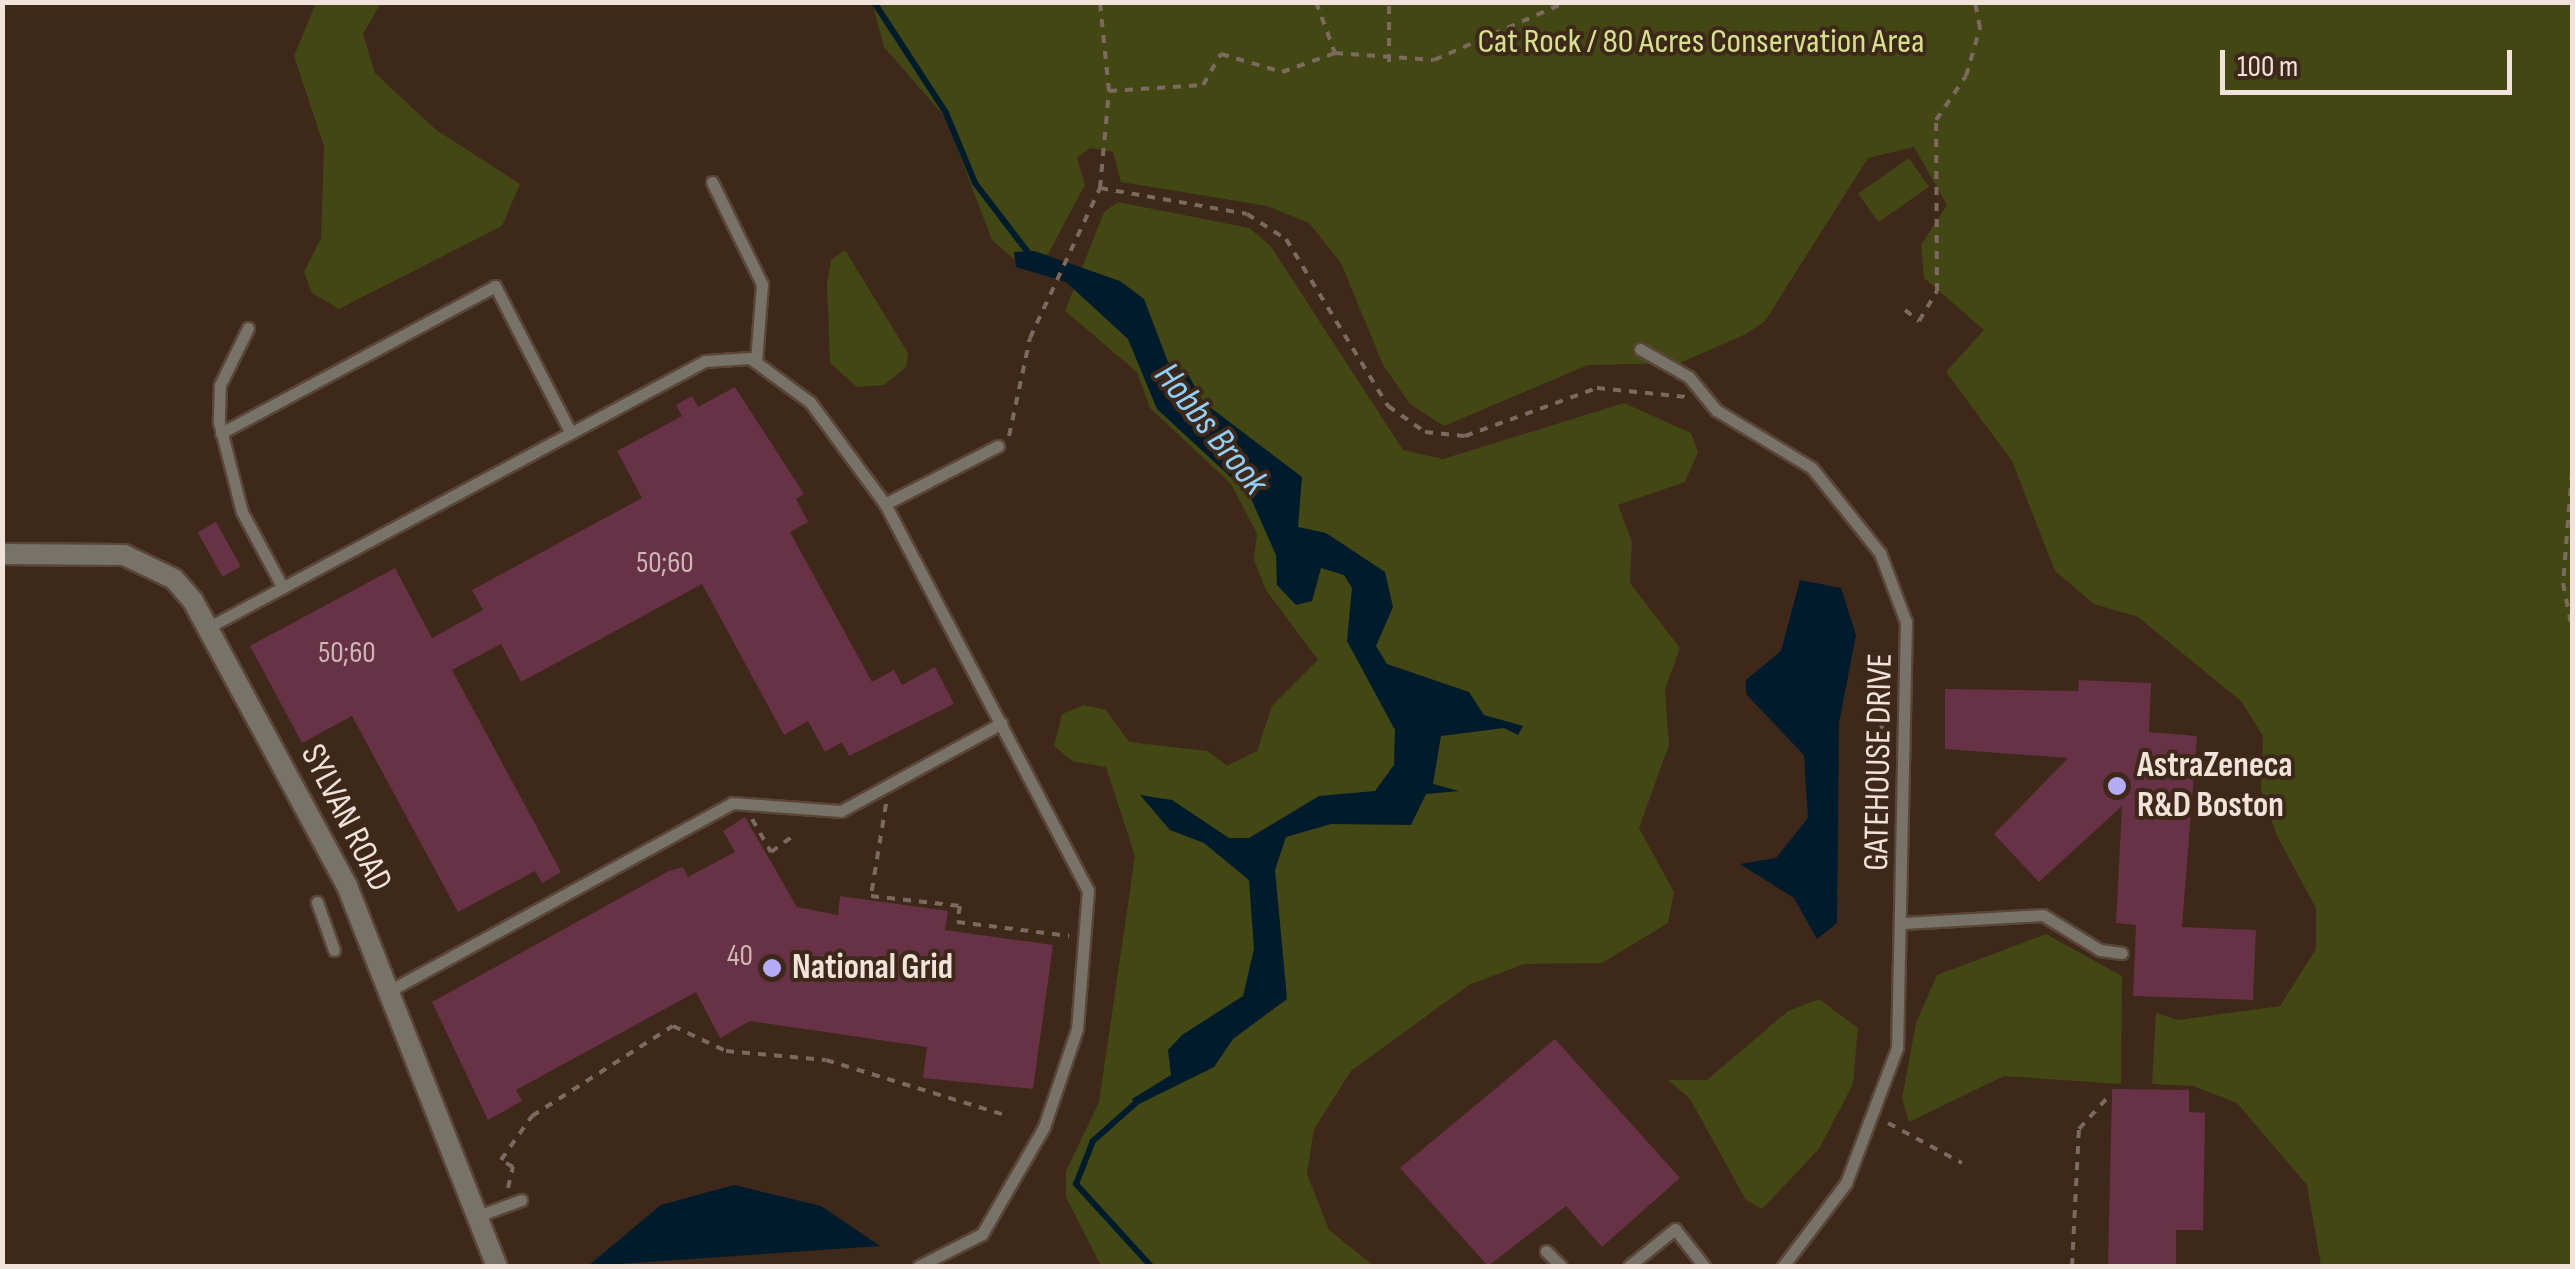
<!DOCTYPE html>
<style>
body{margin:0}
#map{position:relative;width:2575px;height:1269px;overflow:hidden;background:#3d281a;font-family:"Sofia Sans Condensed",sans-serif}
div>[style]{position:absolute}
[style*='--x']{left:calc(var(--x)*1px);top:calc(var(--y)*1px);width:calc(var(--w)*1px);rotate:calc(var(--a)*1deg)}
.green>*{inset:0;background:#424713;transform-origin:0 0}
.water>*{inset:0;background:#001b2c}
.stream>*{height:6px;margin:-3px;padding:0 3px;transform-origin:3px;border-radius:3px;background:#001b2c}
.building>*{inset:0;background:#673146;transform-origin:0 0}
.path>*{height:4px;margin-top:-2px;transform-origin:0;background:repeating-linear-gradient(90deg,#7d6a5e 0 8px,transparent 0 16px)}
.roads{filter:drop-shadow(2px 0 #5a4639) drop-shadow(-2px 0 #5a4639) drop-shadow(0 2px #5a4639) drop-shadow(0 -2px #5a4639)}
.service>*{height:11px;margin:-5.5px;padding:0 5.5px;transform-origin:5.5px;border-radius:5.5px;background:#777368}
.minor>*{height:20px;margin:-10px;padding:0 10px;transform-origin:10px;border-radius:10px;background:#777368}
.dots>*{width:28px;height:28px;translate:-50% -50%;box-sizing:border-box;border:5px solid #3d281a;border-radius:50%}
span{translate:-50% -50%;white-space:nowrap;text-align:center;line-height:1.15;-webkit-text-stroke:8px #3d281a;paint-order:stroke}
.number-label{font-size:30px;color:#ceb6b5}
.number-label span{-webkit-text-stroke-width:0}
.park-label{font-size:35px;color:#d6e28b}
.street-label{font-size:35px;color:#f1e2da}
.poi-label{font-size:35px;color:#f1e2da;font-weight:700}
.left{translate:0 -50%;text-align:left}
.water-label{font-size:38px;color:#90d1fb;font-style:italic}
.frame{position:absolute;inset:0;border:5px solid #f1e2da;pointer-events:none}
.scale{position:absolute;left:2220px;top:50px;width:292px;height:45px;box-sizing:border-box;border:5px solid #f1e2da;border-top:0;padding-left:12px;font-size:30px;line-height:35px;white-space:nowrap;color:#f1e2da;-webkit-text-stroke:8px #3d281a;paint-order:stroke}
</style>
<div id="map">
<div class="green">
<div style="clip-path:polygon(872px 2px,2572px 3px,2572px 1266px,2321px 1266px,2307px 1185px,2237px 1103px,2193px 1086px,2152px 1084px,2156px 1013px,2178px 1020px,2280px 1006px,2316px 949px,2316px 908px,2277px 836px,2261px 791px,2263px 736px,2241px 701px,2138px 617px,2094px 604px,2055px 571px,2012px 461px,1946px 372px,1984px 330px,1924px 278px,1921px 245px,1947px 205px,1914px 147px,1868px 158px,1765px 321px,1746px 334px,1680px 363px,1588px 365px,1444px 426px,1410px 404px,1383px 365px,1341px 263px,1309px 223px,1267px 206px,1121px 182px,1113px 152px,1090px 148px,1077px 158px,1085px 185px,1048px 254px,1015px 260px,992px 240px,945px 117px,884px 47px)"></div>
<div style="clip-path:polygon(316px 3px,381px 3px,363px 34px,375px 73px,435px 129px,520px 184px,502px 226px,339px 309px,312px 293px,304px 272px,321px 238px,324px 146px,294px 56px)"></div>
<div style="left:1909px;top:158px;width:35px;height:62px;rotate:55deg"></div>
<div style="clip-path:polygon(1118px 202px,1249px 228px,1270px 245px,1403px 450px,1443px 459px,1624px 403px,1691px 433px,1698px 452px,1685px 482px,1618px 505px,1632px 541px,1630px 583px,1680px 648px,1665px 689px,1669px 745px,1639px 828px,1674px 892px,1668px 923px,1602px 963px,1524px 964px,1469px 985px,1351px 1071px,1314px 1129px,1307px 1174px,1329px 1230px,1374px 1266px,1101px 1266px,1066px 1197px,1066px 1171px,1099px 1102px,1135px 856px,1106px 767px,1072px 761px,1054px 746px,1062px 714px,1084px 705px,1106px 710px,1129px 742px,1208px 751px,1227px 766px,1257px 751px,1272px 706px,1318px 660px,1266px 590px,1254px 560px,1257px 534px,1231px 484px,1150px 408px,1137px 372px,1065px 311px,1104px 212px)"></div>
<div style="clip-path:polygon(845px 250px,908px 353px,906px 367px,884px 385px,857px 387px,830px 363px,827px 283px,831px 260px)"></div>
<div style="clip-path:polygon(2046px 934px,2122px 976px,2121px 1084px,2004px 1076px,1909px 1122px,1902px 1099px,1916px 1023px,1937px 975px)"></div>
<div style="clip-path:polygon(1819px 999px,1858px 1028px,1853px 1084px,1819px 1149px,1762px 1209px,1746px 1200px,1690px 1099px,1668px 1080px,1707px 1080px,1788px 1011px)"></div>
</div>
<div class="water">
<div style="clip-path:polygon(1034px 251px,1120px 281px,1144px 299px,1168px 362px,1188px 374px,1203px 402px,1302px 477px,1298px 527px,1326px 533px,1385px 572px,1393px 607px,1376px 646px,1387px 664px,1469px 692px,1484px 715px,1523px 726px,1518px 735px,1504px 728px,1441px 736px,1433px 784px,1459px 791px,1426px 794px,1411px 825px,1331px 824px,1286px 837px,1275px 870px,1287px 999px,1233px 1039px,1214px 1067px,1135px 1106px,1132px 1099px,1171px 1075px,1168px 1050px,1182px 1035px,1243px 996px,1254px 949px,1249px 880px,1204px 843px,1170px 830px,1140px 795px,1172px 800px,1229px 838px,1249px 838px,1319px 796px,1375px 791px,1394px 765px,1395px 730px,1347px 641px,1352px 588px,1344px 575px,1321px 568px,1312px 601px,1296px 605px,1277px 585px,1276px 555px,1249px 494px,1157px 409px,1128px 339px,1066px 282px,1016px 267px,1014px 252px)"></div>
<div style="clip-path:polygon(1800px 580px,1841px 588px,1856px 635px,1839px 723px,1837px 923px,1817px 939px,1794px 898px,1740px 864px,1776px 858px,1808px 818px,1804px 755px,1746px 694px,1746px 680px,1781px 651px)"></div>
<div style="clip-path:polygon(734px 1185px,821px 1206px,880px 1246px,588px 1266px,661px 1205px)"></div>
</div>
<div class="stream">
<div style="--x:874;--y:2;--w:132;--a:57"></div>
<div style="--x:946;--y:113;--w:76;--a:67.5"></div>
<div style="--x:975;--y:183;--w:91;--a:52.6"></div>
<div style="--x:1139;--y:1100;--w:62;--a:138.3"></div>
<div style="--x:1093;--y:1141;--w:46;--a:111.6"></div>
<div style="--x:1076;--y:1184;--w:111;--a:47.6"></div>
</div>
<div class="building">
<div style="clip-path:polygon(735px 387px,804px 494px,796px 499px,808px 522px,790px 532px,872px 682px,894px 670px,902px 685px,935px 667px,954px 704px,849px 756px,842px 742px,825px 752px,808px 721px,784px 735px,702px 584px,521px 682px,501px 644px,452px 670px,561px 872px,542px 883px,535px 871px,458px 912px,352px 716px,302px 743px,250px 646px,395px 568px,432px 638px,483px 610px,472px 590px,642px 498px,617px 451px,682px 416px,676px 405px,692px 396px,698px 407px)"></div>
<div style="left:216px;top:522px;width:51px;height:21px;rotate:61deg"></div>
<div style="clip-path:polygon(2079px 680px,2151px 683px,2149px 732px,2197px 736px,2182px 927px,2256px 930px,2253px 1000px,2133px 996px,2136px 925px,2116px 923px,2122px 806px,2039px 882px,1994px 834px,2068px 758px,1945px 749px,1945px 689px,2078px 691px)"></div>
<div style="clip-path:polygon(745px 817px,797px 907px,838px 915px,840px 896px,948px 911px,945px 930px,1053px 945px,1033px 1089px,923px 1078px,927px 1047px,750px 1021px,720px 1038px,696px 992px,516px 1090px,522px 1101px,488px 1120px,432px 1002px,669px 871px,683px 867px,688px 877px,735px 852px,723px 831px)"></div>
<div style="clip-path:polygon(1555px 1039px,1680px 1178px,1602px 1247px,1566px 1206px,1488px 1266px,1400px 1168px)"></div>
<div style="clip-path:polygon(2112px 1089px,2189px 1090px,2189px 1112px,2205px 1113px,2203px 1230px,2176px 1230px,2176px 1266px,2108px 1266px)"></div>
</div>
<div class="path">
<div style="--x:1316;--y:2;--w:54;--a:69.6"></div>
<div style="--x:1389;--y:62;--w:60;--a:-90"></div>
<div style="--x:1109;--y:91;--w:94;--a:-3.7"></div>
<div style="--x:1203;--y:85;--w:36;--a:-60"></div>
<div style="--x:1221;--y:54;--w:64;--a:16.4"></div>
<div style="--x:1282;--y:72;--w:56;--a:-19.7"></div>
<div style="--x:1335;--y:53;--w:99;--a:4"></div>
<div style="--x:1434;--y:60;--w:144;--a:-23.7"></div>
<div style="--x:1100;--y:188;--w:149;--a:10"></div>
<div style="--x:1247;--y:214;--w:46;--a:32.7"></div>
<div style="--x:1286;--y:239;--w:196;--a:58.6"></div>
<div style="--x:1388;--y:406;--w:45;--a:35.1"></div>
<div style="--x:1425;--y:432;--w:40;--a:5.7"></div>
<div style="--x:1465;--y:436;--w:140;--a:-20"></div>
<div style="--x:1597;--y:388;--w:90;--a:5.7"></div>
<div style="--x:2572;--y:277;--w:27;--a:90"></div>
<div style="--x:1905;--y:310;--w:18;--a:38"></div>
<div style="--x:1919;--y:321;--w:35;--a:-59"></div>
<div style="--x:1937;--y:291;--w:171;--a:-90.3"></div>
<div style="--x:1936;--y:120;--w:53;--a:-55.7"></div>
<div style="--x:1966;--y:76;--w:50;--a:-73.7"></div>
<div style="--x:1980;--y:28;--w:26;--a:-101"></div>
<div style="--x:1009;--y:436;--w:100;--a:-77.9"></div>
<div style="--x:1030;--y:338;--w:166;--a:-65"></div>
<div style="--x:1100;--y:188;--w:97;--a:-84.7"></div>
<div style="--x:1109;--y:91;--w:89;--a:-95.8"></div>
<div style="--x:2572;--y:472;--w:111;--a:94.6"></div>
<div style="--x:2563;--y:583;--w:47;--a:78.9"></div>
<div style="--x:1887;--y:744;--w:34;--a:-107"></div>
<div style="--x:1877;--y:712;--w:38;--a:-73"></div>
<div style="--x:886;--y:804;--w:93;--a:99.3"></div>
<div style="--x:871;--y:896;--w:90;--a:6.4"></div>
<div style="--x:960;--y:906;--w:16;--a:101"></div>
<div style="--x:957;--y:922;--w:113;--a:7.1"></div>
<div style="--x:752;--y:819;--w:38;--a:60"></div>
<div style="--x:771;--y:852;--w:27;--a:-36"></div>
<div style="--x:1888;--y:1123;--w:84;--a:28.4"></div>
<div style="--x:508;--y:1188;--w:22;--a:-77"></div>
<div style="--x:513;--y:1167;--w:14;--a:-150"></div>
<div style="--x:501;--y:1160;--w:54;--a:-54.8"></div>
<div style="--x:532;--y:1116;--w:167;--a:-32.6"></div>
<div style="--x:673;--y:1026;--w:59;--a:25.3"></div>
<div style="--x:726;--y:1051;--w:100;--a:5.1"></div>
<div style="--x:826;--y:1060;--w:190;--a:17.1"></div>
<div style="--x:2072;--y:1266;--w:137;--a:-87.1"></div>
<div style="--x:2079;--y:1129;--w:43;--a:-47.8"></div>
</div>
<div class="roads">
<div class="service">
<div style="--x:712;--y:182;--w:114;--a:63.9"></div>
<div style="--x:762;--y:284;--w:78;--a:94.4"></div>
<div style="--x:248;--y:328;--w:64;--a:116.2"></div>
<div style="--x:220;--y:385;--w:37;--a:92"></div>
<div style="--x:219;--y:422;--w:93;--a:75.7"></div>
<div style="--x:242;--y:512;--w:86;--a:61.7"></div>
<div style="--x:1640;--y:349;--w:56;--a:29.7"></div>
<div style="--x:1689;--y:377;--w:43;--a:50.7"></div>
<div style="--x:1716;--y:410;--w:112;--a:31.1"></div>
<div style="--x:1812;--y:468;--w:109;--a:51.3"></div>
<div style="--x:1880;--y:553;--w:74;--a:69.4"></div>
<div style="--x:1906;--y:622;--w:426;--a:91.2"></div>
<div style="--x:1897;--y:1048;--w:144;--a:110.7"></div>
<div style="--x:1846;--y:1183;--w:104;--a:127.2"></div>
<div style="--x:221;--y:433;--w:311;--a:-28.2"></div>
<div style="--x:495;--y:286;--w:165;--a:62.7"></div>
<div style="--x:885;--y:504;--w:127;--a:-27.2"></div>
<div style="--x:209;--y:627;--w:563;--a:-28.2"></div>
<div style="--x:705;--y:361;--w:45;--a:-3.8"></div>
<div style="--x:750;--y:358;--w:74;--a:36.3"></div>
<div style="--x:810;--y:402;--w:127;--a:53.7"></div>
<div style="--x:885;--y:504;--w:436;--a:62.3"></div>
<div style="--x:1088;--y:890;--w:139;--a:94.5"></div>
<div style="--x:1077;--y:1029;--w:103;--a:108.6"></div>
<div style="--x:1044;--y:1127;--w:124;--a:120.1"></div>
<div style="--x:982;--y:1234;--w:71;--a:153.1"></div>
<div style="--x:317;--y:902;--w:51;--a:70.5"></div>
<div style="--x:1904;--y:923;--w:139;--a:-3.3"></div>
<div style="--x:2043;--y:915;--w:67;--a:31.6"></div>
<div style="--x:2100;--y:950;--w:22;--a:8"></div>
<div style="--x:389;--y:991;--w:391;--a:-28.7"></div>
<div style="--x:732;--y:803;--w:109;--a:4.2"></div>
<div style="--x:841;--y:811;--w:183;--a:-28.7"></div>
<div style="--x:478;--y:1216;--w:46;--a:-20.4"></div>
<div style="--x:1546;--y:1251;--w:21;--a:45"></div>
<div style="--x:1629;--y:1266;--w:59;--a:-38.8"></div>
<div style="--x:1675;--y:1229;--w:47;--a:51.9"></div>
</div>
<div class="minor">
<div style="--x:2;--y:554;--w:122;--a:0.5"></div>
<div style="--x:124;--y:555;--w:55;--a:25.6"></div>
<div style="--x:174;--y:579;--w:29;--a:49"></div>
<div style="--x:193;--y:601;--w:324;--a:61.6"></div>
<div style="--x:347;--y:886;--w:409;--a:68.5"></div>
</div>
</div>
<div class="dots">
<div style="left:2117px;top:786px;background:#b5acf8"></div>
<div style="left:772px;top:968px;background:#b5acf8"></div>
</div>
<div class="number-label">
<span style="left:665px;top:563px">50;60</span>
<span style="left:347px;top:653px">50;60</span>
<span style="left:740px;top:956px">40</span>
</div>
<div class="park-label">
<span style="left:1701px;top:42px">Cat Rock / 80 Acres Conservation Area</span>
</div>
<div class="street-label">
<span style="left:1879px;top:762px;rotate:-89deg">GATEHOUSE DRIVE</span>
<span style="left:346px;top:818px;rotate:63deg">SYLVAN ROAD</span>
</div>
<div class="poi-label">
<span class="left" style="left:2137px;top:786px">AstraZeneca<br>R&amp;D Boston</span>
<span class="left" style="left:792px;top:968px">National Grid</span>
</div>
<div class="water-label">
<span style="left:1211px;top:429px;rotate:51deg">Hobbs Brook</span>
</div>
<div class="frame"></div>
<div class="scale">100 m</div>
</div>
